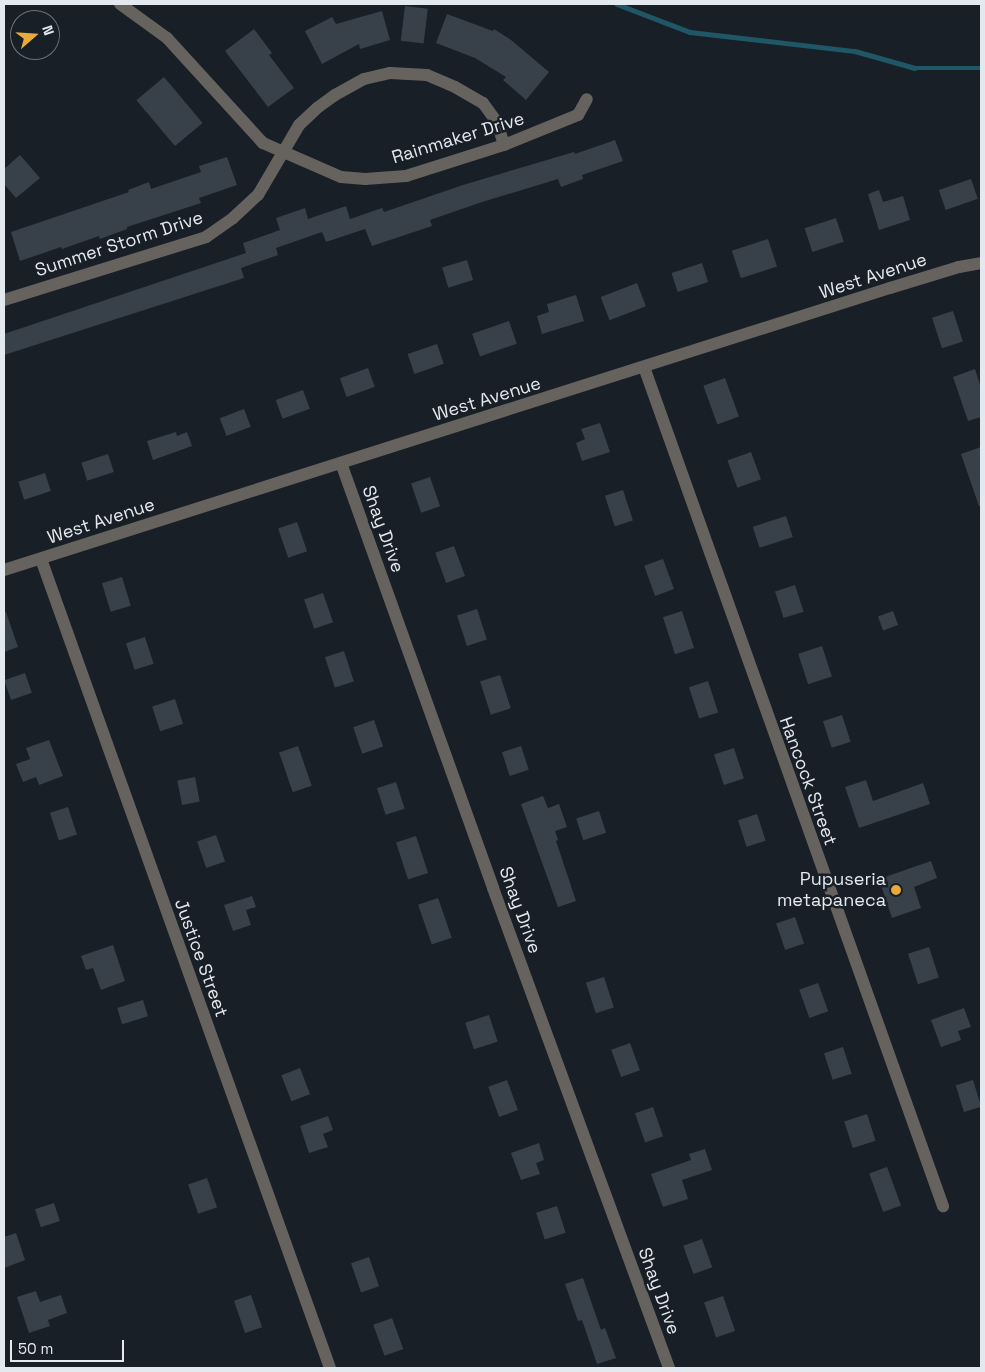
<!DOCTYPE html>
<style>
body{margin:0}
#map{position:relative;width:985px;height:1372px;overflow:hidden;background:#181f27;font-family:"Space Grotesk",sans-serif}
div>[style]{position:absolute}
[style*='--x']{left:calc(var(--x)*1px);top:calc(var(--y)*1px);width:calc(var(--w)*1px);rotate:calc(var(--a)*1deg)}
.stream>*{height:4.5px;margin:-2.25px;padding:0 2.25px;transform-origin:2.25px;border-radius:2.25px;background:#1f5766}
.building>*{inset:0;background:#384049;transform-origin:0 0}
.minor>*{height:12px;margin:-6px;padding:0 6px;transform-origin:6px;border-radius:6px;background:#66635e}
.dots>*{width:14px;height:14px;translate:-50% -50%;box-sizing:border-box;border:2px solid #181f27;border-radius:50%}
span{translate:-50% -50%;white-space:nowrap;text-align:center;line-height:1.15;-webkit-text-stroke:5px #181f27;paint-order:stroke}
.street-label{font-size:18px;color:#e4e9ef}
.poi-label{font-size:18px;color:#e4e9ef}
.right{translate:-100% -50%;text-align:right}
.frame{position:absolute;inset:0;border:5px solid #e4e9ef;pointer-events:none}
.north{position:absolute;left:10px;top:10px;width:50px;height:50px;box-sizing:border-box;background:#181f27;border:1px solid #6a7077;border-radius:50%;rotate:71deg;font-size:14px;font-weight:700;line-height:20px;text-align:center;color:#e4e9ef}
.north::after{content:'';display:block;margin:auto;width:18px;height:22px;background:#eaaa39;clip-path:polygon(50% 0,100% 100%,50% 72%,0 100%)}
.scale{position:absolute;left:10px;top:1340px;width:114px;height:22px;box-sizing:border-box;border:2px solid #e4e9ef;border-top:0;padding-left:6px;font-size:15px;line-height:18px;white-space:nowrap;color:#e4e9ef;-webkit-text-stroke:4px #181f27;paint-order:stroke}
</style>
<div id="map">
<div class="stream">
<div style="--x:617;--y:4;--w:78;--a:21"></div>
<div style="--x:690;--y:32;--w:166;--a:6.6"></div>
<div style="--x:855;--y:51;--w:62;--a:15.8"></div>
<div style="--x:915;--y:68;--w:66;--a:0"></div>
</div>
<div class="building">
<div style="left:405px;top:6px;width:23px;height:35px;rotate:7deg"></div>
<div style="clip-path:polygon(382px 11px,390px 40px,360px 49px,359px 44px,322px 64px,305px 31px,332px 17px,336px 24px)"></div>
<div style="clip-path:polygon(447px 14px,493px 31px,494px 29px,511px 40px,549px 72px,526px 100px,503px 80px,506px 77px,475px 58px,436px 43px)"></div>
<div style="clip-path:polygon(254px 29px,272px 53px,269px 55px,294px 88px,268px 107px,225px 51px)"></div>
<div style="left:164px;top:77px;width:60px;height:36px;rotate:50deg"></div>
<div style="clip-path:polygon(615px 140px,623px 161px,582px 175px,583px 179px,561px 187px,558px 179px,479px 203px,430px 220px,432px 226px,372px 246px,365px 229px,326px 242px,322px 232px,276px 248px,278px 255px,241px 268px,244px 278px,4px 355px,4px 334px,246px 253px,243px 243px,280px 230px,276px 218px,305px 208px,308px 219px,346px 206px,350px 219px,382px 208px,384px 212px,463px 185px,574px 152px,575px 154px)"></div>
<div style="clip-path:polygon(20px 155px,40px 178px,16px 198px,4px 184px,4px 169px)"></div>
<div style="clip-path:polygon(227px 157px,237px 185px,199px 198px,201px 203px,127px 227px,127px 229px,100px 239px,99px 236px,62px 249px,61px 247px,20px 261px,11px 232px,129px 192px,128px 190px,149px 182px,151px 189px,201px 172px,199px 166px)"></div>
<div style="left:971px;top:179px;width:21px;height:34px;rotate:71deg"></div>
<div style="clip-path:polygon(879px 190px,883px 202px,903px 196px,910px 220px,879px 230px,868px 194px)"></div>
<div style="left:836px;top:218px;width:25px;height:33px;rotate:72deg"></div>
<div style="left:768px;top:239px;width:29px;height:38px;rotate:72deg"></div>
<div style="left:467px;top:260px;width:21px;height:26px;rotate:73deg"></div>
<div style="left:702px;top:263px;width:20px;height:32px;rotate:72deg"></div>
<div style="left:637px;top:283px;width:25px;height:39px;rotate:69deg"></div>
<div style="clip-path:polygon(576px 295px,584px 321px,542px 334px,537px 316px,549px 312px,547px 304px)"></div>
<div style="left:953px;top:311px;width:32px;height:22px;rotate:72deg"></div>
<div style="left:509px;top:321px;width:24px;height:39px;rotate:71deg"></div>
<div style="left:437px;top:344px;width:21px;height:31px;rotate:71deg"></div>
<div style="left:368px;top:368px;width:20px;height:30px;rotate:70deg"></div>
<div style="clip-path:polygon(975px 369px,981px 388px,981px 417px,968px 421px,953px 377px)"></div>
<div style="left:725px;top:378px;width:41px;height:23px;rotate:70deg"></div>
<div style="left:303px;top:390px;width:20px;height:29px;rotate:70deg"></div>
<div style="left:244px;top:409px;width:19px;height:26px;rotate:69deg"></div>
<div style="clip-path:polygon(600px 423px,610px 452px,582px 461px,576px 443px,585px 439px,581px 429px)"></div>
<div style="clip-path:polygon(176px 432px,177px 436px,187px 432px,192px 446px,153px 460px,147px 441px)"></div>
<div style="clip-path:polygon(981px 447px,981px 506px,979px 506px,961px 454px)"></div>
<div style="left:751px;top:452px;width:29px;height:25px;rotate:70deg"></div>
<div style="left:108px;top:454px;width:19px;height:28px;rotate:72deg"></div>
<div style="left:45px;top:473px;width:19px;height:28px;rotate:72deg"></div>
<div style="left:430px;top:477px;width:31px;height:20px;rotate:71deg"></div>
<div style="left:623px;top:490px;width:32px;height:19px;rotate:72deg"></div>
<div style="left:786px;top:516px;width:22px;height:35px;rotate:72deg"></div>
<div style="left:297px;top:522px;width:31px;height:20px;rotate:71deg"></div>
<div style="left:454px;top:546px;width:32px;height:20px;rotate:70deg"></div>
<div style="left:663px;top:559px;width:32px;height:20px;rotate:70deg"></div>
<div style="left:122px;top:577px;width:30px;height:21px;rotate:73deg"></div>
<div style="left:795px;top:585px;width:28px;height:21px;rotate:72deg"></div>
<div style="left:323px;top:593px;width:31px;height:20px;rotate:71deg"></div>
<div style="left:477px;top:609px;width:32px;height:21px;rotate:72deg"></div>
<div style="left:682px;top:611px;width:39px;height:20px;rotate:72deg"></div>
<div style="left:893px;top:611px;width:15px;height:16px;rotate:70deg"></div>
<div style="clip-path:polygon(4px 612px,6px 612px,18px 647px,4px 652px)"></div>
<div style="left:145px;top:637px;width:28px;height:20px;rotate:72deg"></div>
<div style="left:822px;top:646px;width:32px;height:25px;rotate:72deg"></div>
<div style="left:344px;top:651px;width:32px;height:20px;rotate:72deg"></div>
<div style="left:25px;top:673px;width:21px;height:22px;rotate:71deg"></div>
<div style="left:500px;top:675px;width:35px;height:21px;rotate:72deg"></div>
<div style="left:708px;top:681px;width:33px;height:20px;rotate:72deg"></div>
<div style="left:175px;top:699px;width:26px;height:24px;rotate:72deg"></div>
<div style="left:842px;top:715px;width:28px;height:20px;rotate:72deg"></div>
<div style="left:374px;top:720px;width:28px;height:22px;rotate:71deg"></div>
<div style="clip-path:polygon(49px 740px,63px 776px,39px 785px,36px 777px,23px 782px,16px 764px,30px 759px,26px 748px)"></div>
<div style="left:298px;top:746px;width:42px;height:20px;rotate:71deg"></div>
<div style="left:521px;top:746px;width:25px;height:20px;rotate:72deg"></div>
<div style="left:734px;top:748px;width:32px;height:21px;rotate:72deg"></div>
<div style="left:195px;top:777px;width:25px;height:18px;rotate:79deg"></div>
<div style="clip-path:polygon(866px 780px,873px 801px,923px 783px,930px 804px,859px 828px,845px 787px)"></div>
<div style="left:396px;top:782px;width:28px;height:20px;rotate:72deg"></div>
<div style="clip-path:polygon(543px 796px,548px 808px,559px 804px,567px 827px,555px 831px,558px 840px,556px 841px,576px 901px,558px 907px,521px 804px)"></div>
<div style="left:68px;top:807px;width:29px;height:19px;rotate:72deg"></div>
<div style="left:599px;top:811px;width:23px;height:24px;rotate:72deg"></div>
<div style="left:757px;top:814px;width:28px;height:20px;rotate:72deg"></div>
<div style="left:216px;top:835px;width:28px;height:20px;rotate:71deg"></div>
<div style="left:416px;top:836px;width:39px;height:21px;rotate:72deg"></div>
<div style="clip-path:polygon(931px 861px,937px 878px,914px 887px,921px 908px,892px 918px,879px 879px)"></div>
<div style="clip-path:polygon(252px 896px,256px 907px,246px 910px,251px 925px,233px 931px,224px 905px)"></div>
<div style="left:438px;top:898px;width:42px;height:21px;rotate:71deg"></div>
<div style="left:795px;top:917px;width:28px;height:20px;rotate:71deg"></div>
<div style="clip-path:polygon(113px 945px,125px 981px,101px 990px,93px 968px,86px 970px,81px 956px)"></div>
<div style="left:929px;top:947px;width:32px;height:22px;rotate:72deg"></div>
<div style="left:604px;top:977px;width:32px;height:19px;rotate:72deg"></div>
<div style="left:818px;top:983px;width:30px;height:20px;rotate:70deg"></div>
<div style="left:143px;top:1000px;width:17px;height:27px;rotate:73deg"></div>
<div style="clip-path:polygon(964px 1008px,971px 1027px,958px 1031px,961px 1040px,941px 1047px,931px 1020px)"></div>
<div style="left:489px;top:1015px;width:28px;height:25px;rotate:72deg"></div>
<div style="left:630px;top:1043px;width:29px;height:20px;rotate:70deg"></div>
<div style="left:843px;top:1047px;width:28px;height:20px;rotate:72deg"></div>
<div style="left:300px;top:1068px;width:28px;height:20px;rotate:69deg"></div>
<div style="left:507px;top:1080px;width:32px;height:20px;rotate:70deg"></div>
<div style="left:973px;top:1080px;width:28px;height:18px;rotate:73deg"></div>
<div style="left:653px;top:1107px;width:31px;height:19px;rotate:71deg"></div>
<div style="left:867px;top:1114px;width:28px;height:24px;rotate:72deg"></div>
<div style="clip-path:polygon(328px 1116px,333px 1130px,323px 1134px,328px 1147px,309px 1153px,300px 1126px)"></div>
<div style="clip-path:polygon(539px 1143px,544px 1160px,536px 1163px,540px 1174px,521px 1180px,511px 1153px)"></div>
<div style="clip-path:polygon(705px 1149px,712px 1170px,682px 1180px,688px 1199px,663px 1207px,651px 1174px,691px 1160px,689px 1154px)"></div>
<div style="left:887px;top:1167px;width:41px;height:19px;rotate:70deg"></div>
<div style="left:207px;top:1178px;width:31px;height:20px;rotate:71deg"></div>
<div style="left:54px;top:1203px;width:19px;height:20px;rotate:72deg"></div>
<div style="left:557px;top:1206px;width:28px;height:22px;rotate:72deg"></div>
<div style="clip-path:polygon(16px 1233px,25px 1260px,4px 1268px,4px 1237px)"></div>
<div style="left:702px;top:1239px;width:30px;height:20px;rotate:70deg"></div>
<div style="left:369px;top:1257px;width:31px;height:19px;rotate:71deg"></div>
<div style="clip-path:polygon(583px 1278px,601px 1330px,605px 1328px,616px 1358px,597px 1364px,582px 1320px,578px 1321px,565px 1284px)"></div>
<div style="clip-path:polygon(36px 1291px,40px 1302px,61px 1295px,67px 1313px,48px 1320px,50px 1326px,29px 1333px,17px 1297px)"></div>
<div style="left:251px;top:1295px;width:34px;height:18px;rotate:71deg"></div>
<div style="left:723px;top:1296px;width:37px;height:20px;rotate:71deg"></div>
<div style="left:392px;top:1318px;width:33px;height:20px;rotate:70deg"></div>
</div>
<div class="minor">
<div style="--x:120;--y:4;--w:58;--a:35.9"></div>
<div style="--x:167;--y:38;--w:142;--a:47.6"></div>
<div style="--x:263;--y:143;--w:85;--a:23.6"></div>
<div style="--x:341;--y:177;--w:24;--a:5"></div>
<div style="--x:365;--y:179;--w:41;--a:-4.2"></div>
<div style="--x:406;--y:176;--w:103;--a:-17.6"></div>
<div style="--x:504;--y:145;--w:80;--a:-22.1"></div>
<div style="--x:578;--y:115;--w:18;--a:-61"></div>
<div style="--x:4;--y:300;--w:212;--a:-17.3"></div>
<div style="--x:206;--y:237;--w:33;--a:-35"></div>
<div style="--x:233;--y:218;--w:34;--a:-43"></div>
<div style="--x:258;--y:195;--w:81;--a:-59.6"></div>
<div style="--x:299;--y:125;--w:25;--a:-43"></div>
<div style="--x:317;--y:108;--w:22;--a:-36"></div>
<div style="--x:335;--y:95;--w:33;--a:-29"></div>
<div style="--x:364;--y:79;--w:27;--a:-13"></div>
<div style="--x:390;--y:73;--w:37;--a:3"></div>
<div style="--x:427;--y:75;--w:30;--a:23"></div>
<div style="--x:455;--y:87;--w:32;--a:30"></div>
<div style="--x:483;--y:103;--w:24;--a:54"></div>
<div style="--x:497;--y:122;--w:24;--a:73"></div>
<div style="--x:644;--y:367;--w:891;--a:70.39"></div>
<div style="--x:341;--y:463;--w:451;--a:70.3"></div>
<div style="--x:493;--y:888;--w:511;--a:69.86"></div>
<div style="--x:41;--y:559;--w:859;--a:70.34"></div>
<div style="--x:4;--y:570;--w:930;--a:-17.66"></div>
<div style="--x:890;--y:288;--w:72;--a:-16.9"></div>
<div style="--x:959;--y:267;--w:22;--a:-10"></div>
</div>
<div class="dots">
<div style="left:896px;top:890px;background:#eaaa39"></div>
</div>
<div class="street-label">
<span style="left:458px;top:138px;rotate:-17deg">Rainmaker Drive</span>
<span style="left:119px;top:244px;rotate:-18deg">Summer Storm Drive</span>
<span style="left:873px;top:276px;rotate:-18deg">West Avenue</span>
<span style="left:487px;top:399px;rotate:-17deg">West Avenue</span>
<span style="left:101px;top:521px;rotate:-18deg">West Avenue</span>
<span style="left:383px;top:529px;rotate:70deg">Shay Drive</span>
<span style="left:808px;top:781px;rotate:70deg">Hancock Street</span>
<span style="left:520px;top:910px;rotate:70deg">Shay Drive</span>
<span style="left:201px;top:958px;rotate:70deg">Justice Street</span>
<span style="left:659px;top:1291px;rotate:70deg">Shay Drive</span>
</div>
<div class="poi-label">
<span class="right" style="left:886px;top:890px">Pupuseria<br>metapaneca</span>
</div>
<div class="frame"></div>
<div class="north">N</div>
<div class="scale">50 m</div>
</div>
